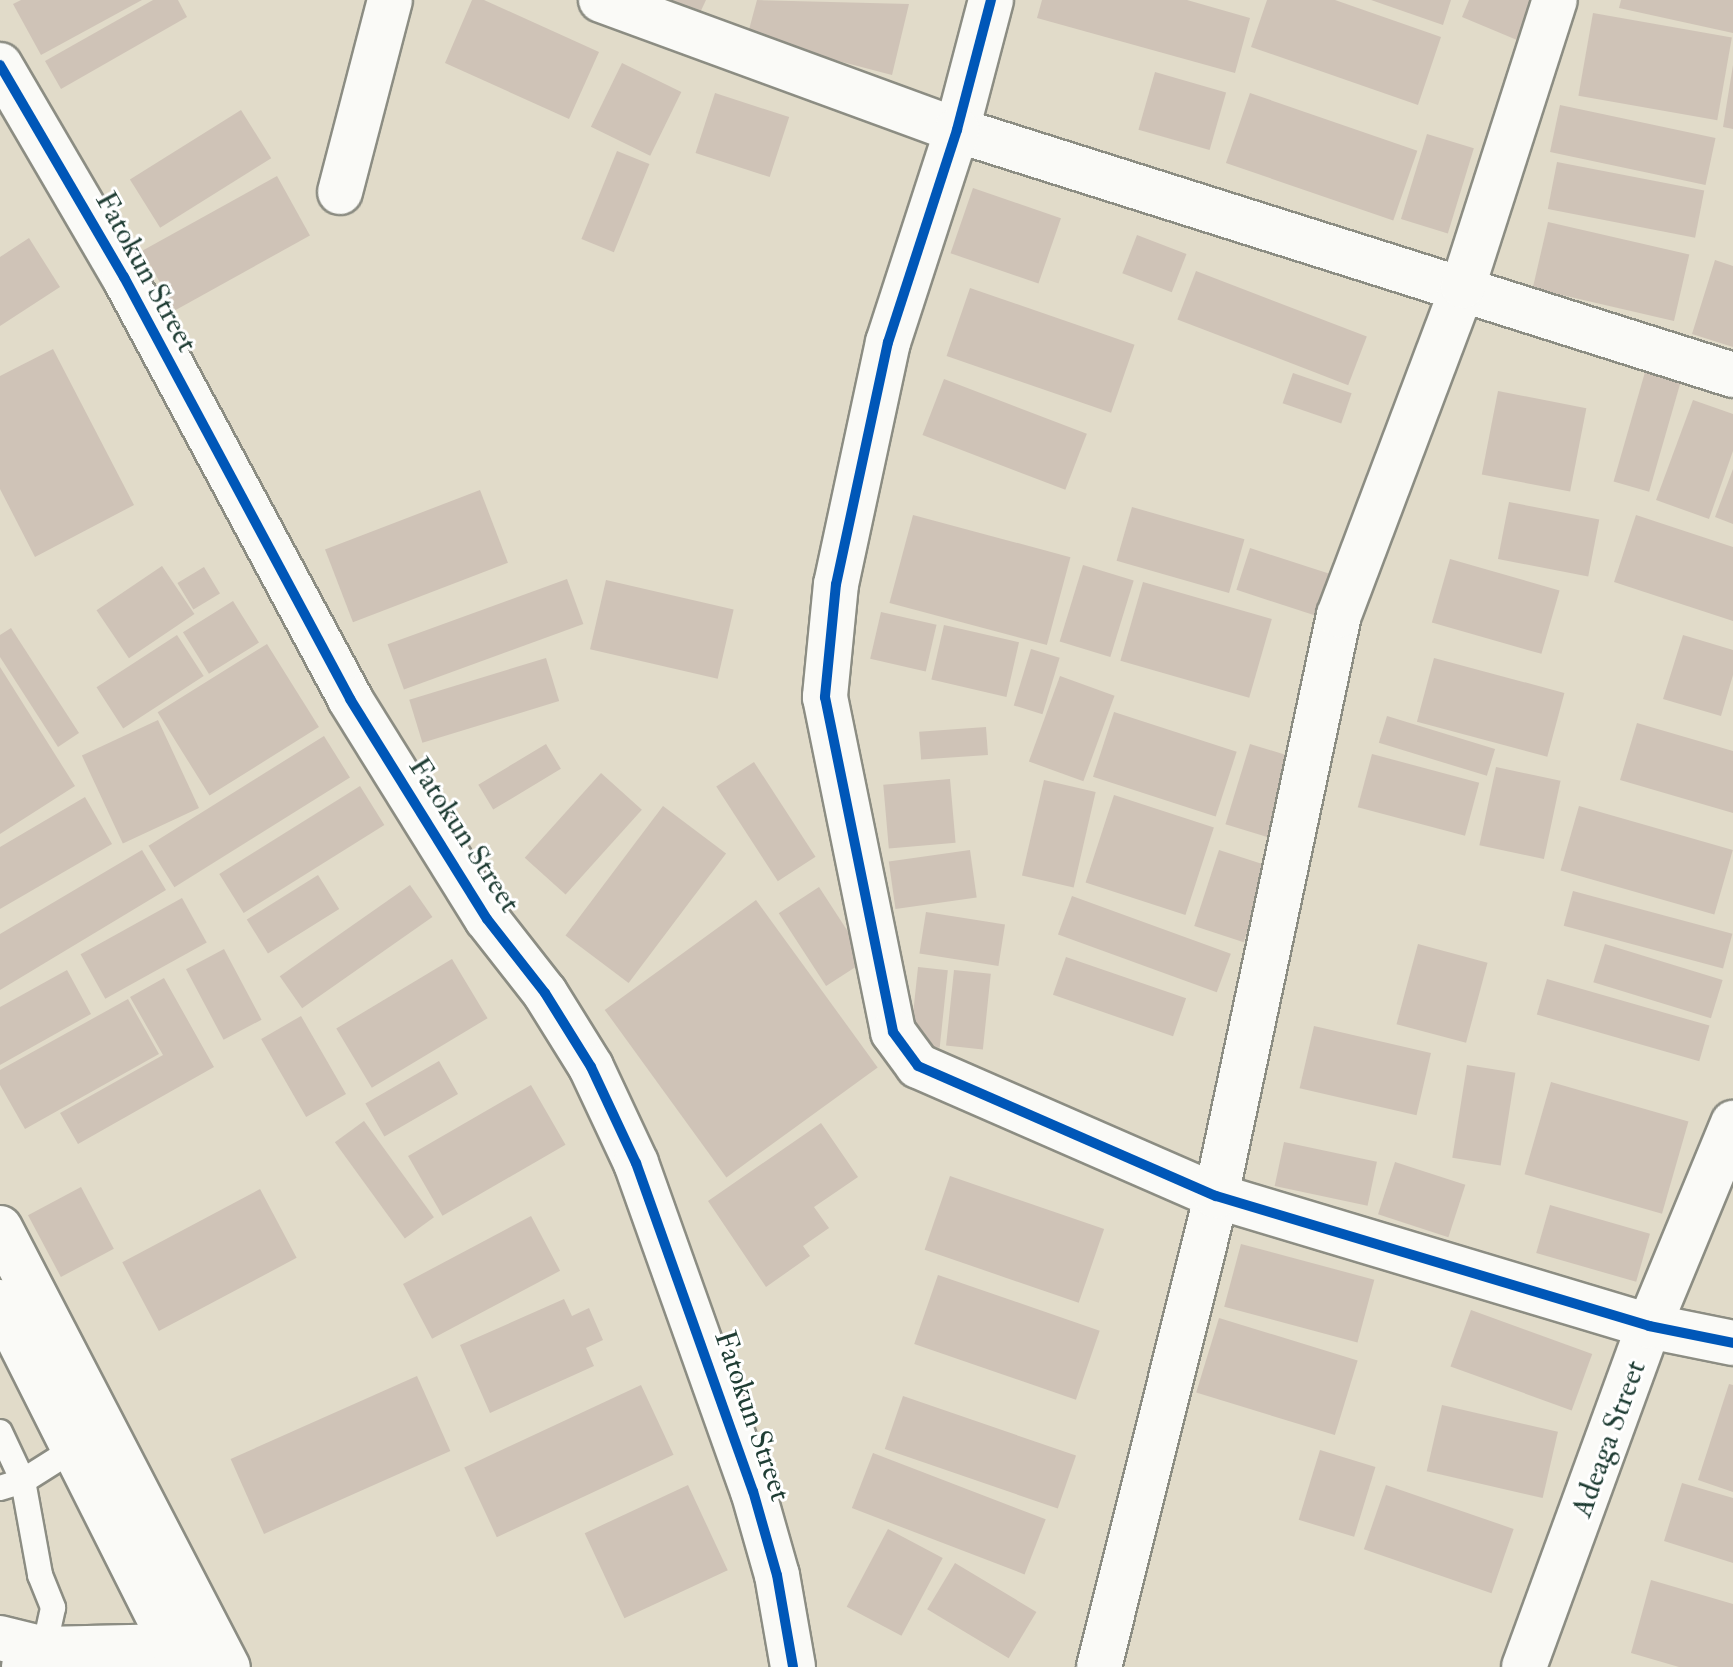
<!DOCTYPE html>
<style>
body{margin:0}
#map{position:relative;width:1733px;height:1667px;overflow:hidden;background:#e1dbc9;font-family:"IM FELL Double Pica",serif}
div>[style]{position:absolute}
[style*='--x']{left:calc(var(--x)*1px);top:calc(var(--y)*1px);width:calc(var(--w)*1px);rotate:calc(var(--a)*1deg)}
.building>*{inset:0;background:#cfc3b7;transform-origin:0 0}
.roads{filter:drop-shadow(2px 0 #8c8d83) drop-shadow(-2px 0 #8c8d83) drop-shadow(0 2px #8c8d83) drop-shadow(0 -2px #8c8d83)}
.service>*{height:24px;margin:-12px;padding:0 12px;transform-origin:12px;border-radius:12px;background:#fafaf7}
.minor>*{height:44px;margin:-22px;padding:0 22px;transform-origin:22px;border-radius:22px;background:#fafaf7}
.primary>*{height:44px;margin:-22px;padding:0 22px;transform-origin:22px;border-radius:22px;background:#fafaf7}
.cycleway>*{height:10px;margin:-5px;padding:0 5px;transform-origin:5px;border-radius:5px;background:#0057b8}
span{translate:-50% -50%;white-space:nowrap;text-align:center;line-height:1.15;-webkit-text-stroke:6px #fff;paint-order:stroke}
.street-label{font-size:30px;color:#1f3d34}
</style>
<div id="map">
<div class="building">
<div style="clip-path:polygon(21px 0,142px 0,41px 55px,13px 4px)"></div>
<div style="clip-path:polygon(153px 0,178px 0,187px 17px,61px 89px,45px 61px)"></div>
<div style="clip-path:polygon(472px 0,484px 0,599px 52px,569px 119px,445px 63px)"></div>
<div style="clip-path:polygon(663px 0,706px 0,698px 17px)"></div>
<div style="clip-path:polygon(757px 0,909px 4px,892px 75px,747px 37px)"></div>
<div style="clip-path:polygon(1042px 0,1187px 0,1250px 18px,1235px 73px,1037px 18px)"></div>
<div style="clip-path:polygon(1267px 0,1335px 0,1441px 37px,1418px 105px,1251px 47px)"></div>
<div style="clip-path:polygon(1371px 0,1451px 0,1443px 25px)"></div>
<div style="clip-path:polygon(1469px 0,1533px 0,1517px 40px,1462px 17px)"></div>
<div style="clip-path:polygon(1621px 0,1733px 0,1733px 33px,1619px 8px)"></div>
<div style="left:1593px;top:13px;width:141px;height:84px;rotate:10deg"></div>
<div style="left:622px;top:63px;width:66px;height:71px;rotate:26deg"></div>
<div style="clip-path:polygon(1733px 65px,1733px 129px,1723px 127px)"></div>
<div style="left:1155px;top:72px;width:74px;height:60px;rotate:16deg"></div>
<div style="left:715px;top:93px;width:78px;height:63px;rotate:18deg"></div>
<div style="left:1250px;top:93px;width:177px;height:74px;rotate:19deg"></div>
<div style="left:1560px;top:105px;width:159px;height:48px;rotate:12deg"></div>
<div style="left:241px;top:110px;width:57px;height:131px;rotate:58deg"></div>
<div style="left:1427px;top:134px;width:49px;height:89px;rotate:17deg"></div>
<div style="left:617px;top:151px;width:35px;height:95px;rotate:22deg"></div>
<div style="left:1557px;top:162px;width:150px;height:48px;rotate:11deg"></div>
<div style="left:277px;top:176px;width:68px;height:154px;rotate:61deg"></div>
<div style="left:973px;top:188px;width:93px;height:69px;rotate:19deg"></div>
<div style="left:1548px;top:222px;width:145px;height:68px;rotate:13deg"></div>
<div style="left:1137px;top:235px;width:53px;height:41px;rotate:21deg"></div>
<div style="clip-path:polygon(29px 238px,60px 287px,0 326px,0 257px)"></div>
<div style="clip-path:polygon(1715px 260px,1733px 266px,1733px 347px,1692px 334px)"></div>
<div style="left:1196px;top:271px;width:183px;height:52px;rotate:21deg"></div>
<div style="left:970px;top:288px;width:174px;height:72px;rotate:19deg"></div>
<div style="clip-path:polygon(53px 349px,134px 505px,35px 557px,0 489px,0 376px)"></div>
<div style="left:1645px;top:372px;width:37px;height:114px;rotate:16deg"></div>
<div style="left:1293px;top:373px;width:62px;height:32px;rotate:19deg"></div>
<div style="left:944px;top:379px;width:153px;height:60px;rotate:21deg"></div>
<div style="left:1498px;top:391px;width:90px;height:85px;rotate:11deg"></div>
<div style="clip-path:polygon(1693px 400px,1733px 414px,1733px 451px,1709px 519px,1656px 500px)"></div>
<div style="clip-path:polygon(1733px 469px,1733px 524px,1715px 517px)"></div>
<div style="left:480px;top:490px;width:78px;height:166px;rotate:69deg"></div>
<div style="left:1509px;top:502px;width:92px;height:58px;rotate:11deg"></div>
<div style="left:1132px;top:507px;width:117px;height:56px;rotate:16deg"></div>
<div style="left:913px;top:515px;width:163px;height:91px;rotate:15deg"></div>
<div style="clip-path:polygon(1636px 515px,1733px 547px,1733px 621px,1614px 582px)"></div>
<div style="left:1250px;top:548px;width:99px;height:44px;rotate:18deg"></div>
<div style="left:1450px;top:559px;width:114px;height:66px;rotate:16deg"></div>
<div style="left:1083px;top:565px;width:53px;height:80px;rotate:17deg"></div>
<div style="left:162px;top:566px;width:58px;height:79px;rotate:56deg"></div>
<div style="left:204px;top:567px;width:31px;height:31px;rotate:59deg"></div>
<div style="left:567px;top:579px;width:48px;height:191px;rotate:70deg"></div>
<div style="left:606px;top:580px;width:131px;height:71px;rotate:13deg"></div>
<div style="left:1143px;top:582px;width:134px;height:82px;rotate:16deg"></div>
<div style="left:233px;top:601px;width:49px;height:59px;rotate:58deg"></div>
<div style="left:881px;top:612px;width:57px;height:48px;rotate:13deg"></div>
<div style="left:944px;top:625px;width:77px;height:56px;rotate:13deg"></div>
<div style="clip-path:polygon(11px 628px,79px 733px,58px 747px,0 657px,0 635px)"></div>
<div style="left:177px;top:635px;width:49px;height:96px;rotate:57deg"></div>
<div style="clip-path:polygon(1683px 635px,1733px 650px,1733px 675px,1721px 716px,1663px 699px)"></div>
<div style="left:267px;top:644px;width:98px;height:129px;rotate:58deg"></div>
<div style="left:1031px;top:649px;width:30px;height:59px;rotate:17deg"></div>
<div style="left:546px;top:658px;width:45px;height:143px;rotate:73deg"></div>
<div style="left:1434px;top:658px;width:135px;height:66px;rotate:15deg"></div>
<div style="clip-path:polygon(0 667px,75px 786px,0 834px)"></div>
<div style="left:1060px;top:676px;width:58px;height:91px;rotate:20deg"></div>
<div style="left:1114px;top:712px;width:129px;height:68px;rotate:18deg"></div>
<div style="left:1387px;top:716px;width:113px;height:28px;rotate:17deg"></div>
<div style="left:158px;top:720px;width:97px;height:84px;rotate:65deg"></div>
<div style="clip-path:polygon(1637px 723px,1733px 751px,1733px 813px,1620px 780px)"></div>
<div style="left:986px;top:727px;width:28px;height:67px;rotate:86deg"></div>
<div style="left:324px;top:736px;width:49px;height:207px;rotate:58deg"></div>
<div style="left:546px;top:744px;width:29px;height:79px;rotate:59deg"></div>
<div style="left:1250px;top:744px;width:48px;height:84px;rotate:17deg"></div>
<div style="left:1372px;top:754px;width:111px;height:55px;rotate:15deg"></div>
<div style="left:754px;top:762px;width:113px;height:45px;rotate:57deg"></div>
<div style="left:1496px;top:767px;width:66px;height:80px;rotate:12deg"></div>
<div style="left:601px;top:773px;width:55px;height:114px;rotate:42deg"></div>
<div style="left:950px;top:779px;width:64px;height:67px;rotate:85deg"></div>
<div style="left:1044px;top:780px;width:53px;height:98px;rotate:13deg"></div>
<div style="left:360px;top:786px;width:46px;height:166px;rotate:58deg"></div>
<div style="left:1114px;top:795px;width:105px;height:92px;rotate:18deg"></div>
<div style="clip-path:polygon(85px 797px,112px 844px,0 909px,0 847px)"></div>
<div style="left:663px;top:806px;width:79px;height:162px;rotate:37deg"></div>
<div style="left:1579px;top:806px;width:160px;height:67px;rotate:16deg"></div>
<div style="clip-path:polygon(142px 850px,166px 890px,0 990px,0 934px)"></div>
<div style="left:970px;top:850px;width:48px;height:82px;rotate:82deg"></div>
<div style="left:1219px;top:850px;width:52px;height:80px;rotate:18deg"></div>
<div style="left:318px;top:875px;width:40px;height:84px;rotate:58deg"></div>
<div style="left:410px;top:885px;width:39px;height:159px;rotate:55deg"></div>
<div style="left:819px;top:887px;width:87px;height:48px;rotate:57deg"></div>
<div style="left:1573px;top:891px;width:165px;height:36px;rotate:15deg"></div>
<div style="left:1072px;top:896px;width:169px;height:41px;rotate:20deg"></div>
<div style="left:182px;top:898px;width:51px;height:116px;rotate:61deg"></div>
<div style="left:756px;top:900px;width:207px;height:187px;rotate:54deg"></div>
<div style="left:926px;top:912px;width:80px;height:42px;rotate:9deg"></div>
<div style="left:1418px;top:944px;width:72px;height:83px;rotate:15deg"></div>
<div style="left:1605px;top:944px;width:123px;height:40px;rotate:17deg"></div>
<div style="left:224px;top:949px;width:80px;height:43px;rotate:62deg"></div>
<div style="left:1066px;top:957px;width:127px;height:40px;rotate:19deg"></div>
<div style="left:452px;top:959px;width:69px;height:135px;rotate:59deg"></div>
<div style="left:918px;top:967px;width:30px;height:78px;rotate:6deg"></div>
<div style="clip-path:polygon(67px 970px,91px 1014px,0 1065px,0 1007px)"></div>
<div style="left:954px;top:970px;width:37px;height:76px;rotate:6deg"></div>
<div style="clip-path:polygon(164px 978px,214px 1067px,78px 1144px,60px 1113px,163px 1055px,130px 997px)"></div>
<div style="left:1547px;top:979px;width:169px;height:37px;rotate:16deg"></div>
<div style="clip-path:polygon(128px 999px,159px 1054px,25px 1129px,0 1085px,0 1070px)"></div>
<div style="left:301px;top:1016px;width:90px;height:46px;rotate:60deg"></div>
<div style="left:1314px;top:1026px;width:120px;height:64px;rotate:13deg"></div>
<div style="left:439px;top:1061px;width:38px;height:85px;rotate:60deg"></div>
<div style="left:1467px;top:1065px;width:49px;height:94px;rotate:9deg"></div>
<div style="left:1551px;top:1082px;width:143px;height:96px;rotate:16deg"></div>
<div style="left:531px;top:1085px;width:69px;height:142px;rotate:60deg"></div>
<div style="left:364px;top:1121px;width:119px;height:36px;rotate:54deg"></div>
<div style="clip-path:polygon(821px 1123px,858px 1177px,814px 1207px,829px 1228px,803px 1246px,810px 1256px,766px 1287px,708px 1201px)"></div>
<div style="left:1284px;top:1142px;width:95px;height:45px;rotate:12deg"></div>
<div style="left:1395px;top:1162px;width:74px;height:55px;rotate:18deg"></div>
<div style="left:950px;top:1176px;width:163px;height:78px;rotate:19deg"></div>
<div style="left:81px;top:1187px;width:70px;height:60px;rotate:62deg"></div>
<div style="left:260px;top:1189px;width:78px;height:156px;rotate:62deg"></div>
<div style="left:1550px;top:1205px;width:104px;height:50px;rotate:16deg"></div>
<div style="left:531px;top:1216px;width:62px;height:145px;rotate:62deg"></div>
<div style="left:1241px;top:1244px;width:138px;height:65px;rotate:15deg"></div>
<div style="left:938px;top:1275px;width:171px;height:73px;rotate:19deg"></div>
<div style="clip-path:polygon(564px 1299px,572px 1316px,589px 1308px,603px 1340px,586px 1348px,594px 1366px,490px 1413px,460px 1345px)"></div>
<div style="left:1471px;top:1310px;width:129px;height:60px;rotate:20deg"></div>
<div style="left:1219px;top:1318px;width:145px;height:78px;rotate:17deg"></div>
<div style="left:417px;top:1376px;width:82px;height:204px;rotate:66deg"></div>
<div style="clip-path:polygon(1729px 1384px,1733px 1385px,1733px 1492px,1698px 1480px)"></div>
<div style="left:641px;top:1385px;width:77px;height:195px;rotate:65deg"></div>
<div style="left:903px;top:1396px;width:183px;height:56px;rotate:19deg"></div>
<div style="left:1442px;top:1405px;width:119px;height:68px;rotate:13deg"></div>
<div style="left:1320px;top:1450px;width:58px;height:73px;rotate:17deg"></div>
<div style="left:873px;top:1453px;width:185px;height:59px;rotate:21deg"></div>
<div style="clip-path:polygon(1682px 1483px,1733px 1498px,1733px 1563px,1664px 1541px)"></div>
<div style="left:688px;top:1485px;width:94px;height:114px;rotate:65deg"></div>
<div style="left:1386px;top:1485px;width:135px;height:68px;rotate:19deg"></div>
<div style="left:888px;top:1529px;width:62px;height:88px;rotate:28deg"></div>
<div style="left:955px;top:1563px;width:95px;height:54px;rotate:31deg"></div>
<div style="clip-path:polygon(1651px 1580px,1733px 1604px,1733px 1667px,1679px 1667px,1631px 1653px)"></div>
</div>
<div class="roads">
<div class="service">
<div style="--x:0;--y:1432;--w:54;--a:64.9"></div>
<div style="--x:23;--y:1481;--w:96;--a:79.7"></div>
<div style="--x:40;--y:1575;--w:35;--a:68"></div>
<div style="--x:53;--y:1608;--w:42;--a:102.4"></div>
<div style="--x:0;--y:1488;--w:24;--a:-17"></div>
<div style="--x:23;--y:1481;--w:58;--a:-32.3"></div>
</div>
<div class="minor">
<div style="--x:601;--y:0;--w:379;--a:20.1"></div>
<div style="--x:957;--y:130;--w:814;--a:17.52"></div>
<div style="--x:991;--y:0;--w:134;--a:104.7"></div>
<div style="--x:957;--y:130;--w:223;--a:108"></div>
<div style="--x:888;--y:342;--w:248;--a:102.1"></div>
<div style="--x:836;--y:584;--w:114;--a:95.6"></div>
<div style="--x:825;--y:697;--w:342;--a:78.5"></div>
<div style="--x:893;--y:1032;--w:42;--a:53.7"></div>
<div style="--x:918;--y:1066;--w:325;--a:23.6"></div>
<div style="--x:1216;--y:1196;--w:452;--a:16.7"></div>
<div style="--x:1649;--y:1326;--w:86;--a:11.4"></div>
<div style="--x:0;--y:65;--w:246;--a:59.7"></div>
<div style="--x:124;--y:277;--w:479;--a:61.8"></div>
<div style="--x:350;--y:699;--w:259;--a:58.1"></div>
<div style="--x:487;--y:919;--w:94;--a:51.9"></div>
<div style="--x:545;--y:993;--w:87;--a:58.1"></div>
<div style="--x:591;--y:1067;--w:106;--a:64.9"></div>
<div style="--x:636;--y:1163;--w:348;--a:70.4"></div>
<div style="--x:753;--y:1491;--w:87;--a:74.1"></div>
<div style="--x:777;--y:1575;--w:93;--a:80.1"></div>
<div style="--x:340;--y:192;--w:198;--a:-75.4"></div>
<div style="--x:0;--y:1638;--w:45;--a:14"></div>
<div style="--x:24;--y:1667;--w:27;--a:-42"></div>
<div style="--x:44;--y:1649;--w:129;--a:-1.3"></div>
<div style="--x:173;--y:1646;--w:34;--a:19"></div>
<div style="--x:1099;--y:1667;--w:485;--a:-76"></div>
<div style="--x:1216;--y:1196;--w:594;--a:-78.05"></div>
<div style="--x:1339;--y:615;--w:352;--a:-69.3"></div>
<div style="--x:1463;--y:286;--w:300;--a:-72.2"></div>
<div style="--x:1524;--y:1667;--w:363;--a:-69.9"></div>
<div style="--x:1649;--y:1326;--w:220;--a:-67.5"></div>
</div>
<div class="primary">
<div style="--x:0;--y:1228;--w:495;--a:62.6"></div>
<div style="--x:0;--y:1302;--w:385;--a:63.3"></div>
<div style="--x:173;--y:1646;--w:26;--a:54"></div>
</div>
</div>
<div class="cycleway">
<div style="--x:991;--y:0;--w:134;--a:104.7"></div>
<div style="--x:957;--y:130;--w:223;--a:108"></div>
<div style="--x:888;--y:342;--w:248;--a:102.1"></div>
<div style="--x:836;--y:584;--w:114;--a:95.6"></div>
<div style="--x:825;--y:697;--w:342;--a:78.5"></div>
<div style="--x:893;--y:1032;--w:42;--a:53.7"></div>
<div style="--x:918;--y:1066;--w:325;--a:23.6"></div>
<div style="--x:1216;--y:1196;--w:452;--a:16.7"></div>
<div style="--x:1649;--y:1326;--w:86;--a:11.4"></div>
<div style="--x:0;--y:65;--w:246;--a:59.7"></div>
<div style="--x:124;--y:277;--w:479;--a:61.8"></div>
<div style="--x:350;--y:699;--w:259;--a:58.1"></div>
<div style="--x:487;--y:919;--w:94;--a:51.9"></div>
<div style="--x:545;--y:993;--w:87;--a:58.1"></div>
<div style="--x:591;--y:1067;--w:106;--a:64.9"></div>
<div style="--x:636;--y:1163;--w:348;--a:70.4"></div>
<div style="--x:753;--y:1491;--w:87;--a:74.1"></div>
<div style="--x:777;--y:1575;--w:93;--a:80.1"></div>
</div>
<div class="street-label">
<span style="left:146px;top:272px;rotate:61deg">Fatokun Street</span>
<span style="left:464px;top:835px;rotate:57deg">Fatokun Street</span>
<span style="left:752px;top:1416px;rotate:71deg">Fatokun Street</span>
<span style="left:1609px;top:1439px;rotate:-70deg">Adeaga Street</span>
</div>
</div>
